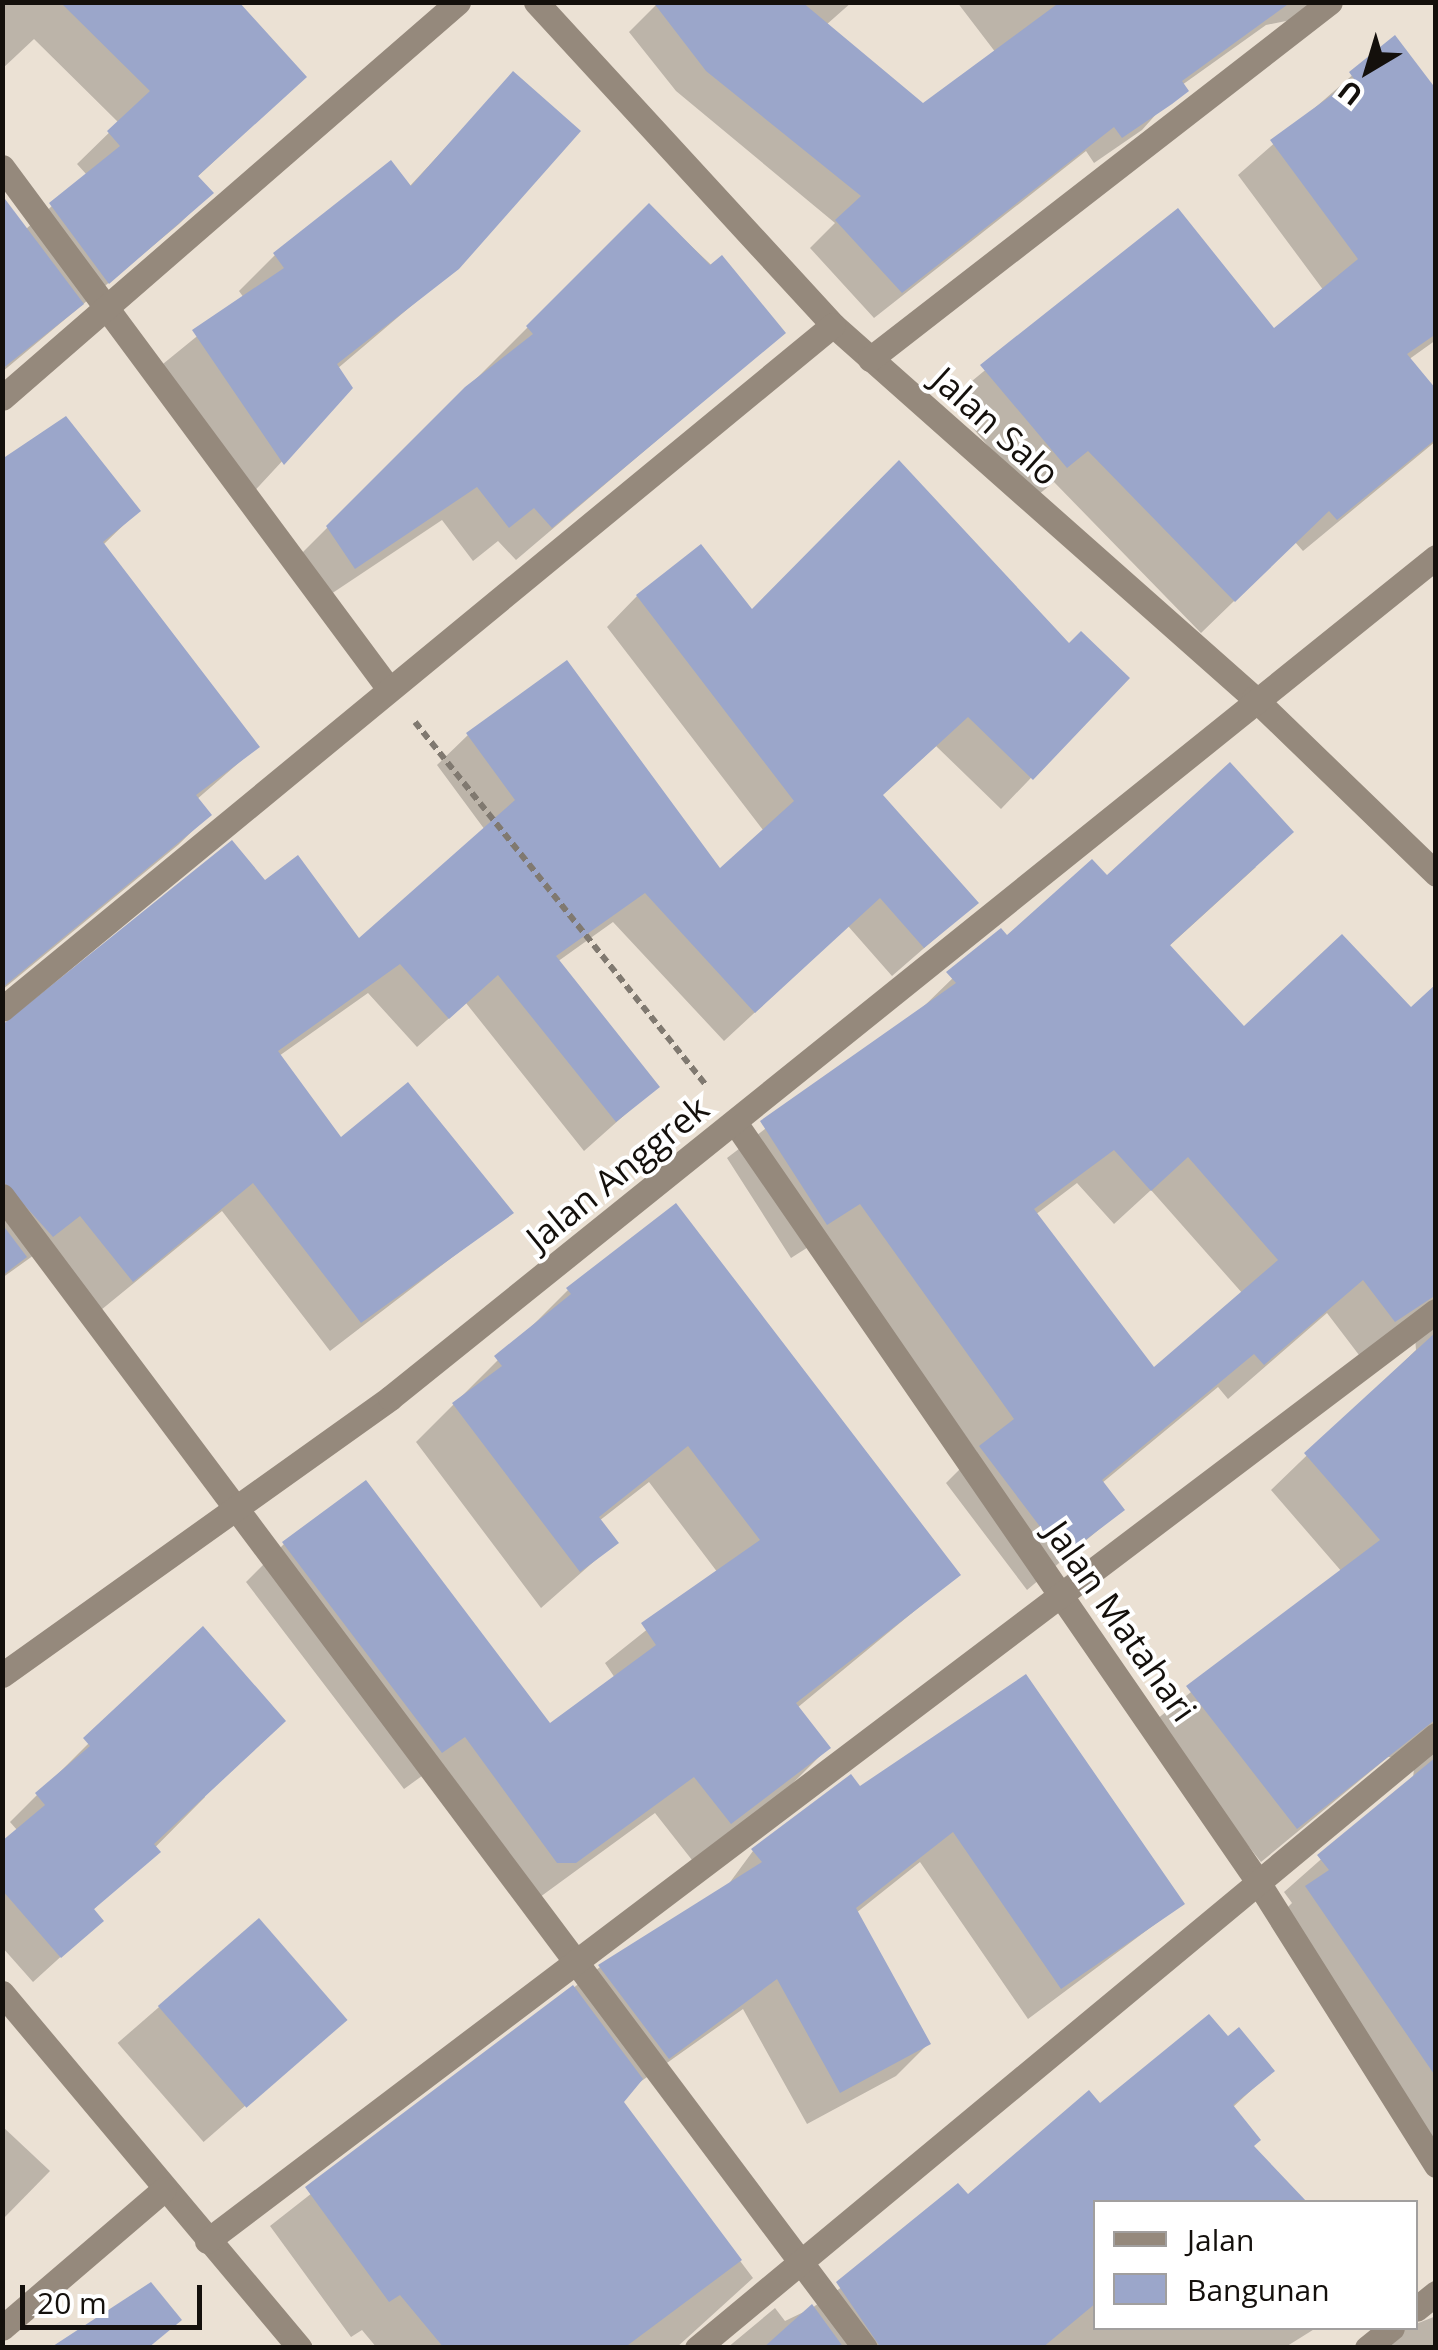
<!DOCTYPE html>
<style>
body{margin:0}
#map{position:relative;width:1438px;height:2350px;overflow:hidden;background:#ebe1d4;font-family:"Open Sans",sans-serif}
div>[style]{position:absolute}
[style*='--x']{left:calc(var(--x)*1px);top:calc(var(--y)*1px);width:calc(var(--w)*1px);rotate:calc(var(--a)*1deg)}
.shadow>*{inset:0;background:#0003;transform-origin:0 0}
.building>*{inset:0;background:#9ba6ca;transform-origin:0 0}
.path>*{height:6px;margin-top:-3px;transform-origin:0;background:repeating-linear-gradient(90deg,#807970 0 8px,transparent 0 13px)}
.minor>*{height:25px;margin:-12.5px;padding:0 12.5px;transform-origin:12.5px;border-radius:12.5px;background:#95897c}
span{translate:-50% -50%;white-space:nowrap;text-align:center;line-height:1.15;-webkit-text-stroke:8px #fff;paint-order:stroke}
.street-label{font-size:35px;color:#14100c}
.frame{position:absolute;inset:0;border:5px solid #14100c;pointer-events:none}
.legend{position:absolute;left:1093px;top:2200px;width:325px;height:130px;box-sizing:border-box;background:#fff;border:2px solid #a19f9e;margin:0;padding:12px 18px;list-style:none;font-size:30px;color:#14100c}
.legend li{display:flex;align-items:center;gap:20px;height:50px}
.legend b{width:50px;border:2px solid #a19f9e}
.north{position:absolute;left:1318px;top:20px;width:100px;height:100px;-webkit-text-stroke:8px #fff;paint-order:stroke;rotate:218deg;font-size:28px;font-weight:700;line-height:40px;text-align:center;color:#14100c}
.north::after{content:'';display:block;margin:auto;width:35px;height:45px;background:#14100c;clip-path:polygon(50% 0,100% 100%,50% 72%,0 100%)}
.scale{position:absolute;left:20px;top:2285px;width:182px;height:45px;box-sizing:border-box;border:5px solid #14100c;border-top:0;padding-left:12px;font-size:30px;line-height:35px;white-space:nowrap;color:#14100c;-webkit-text-stroke:8px #fff;paint-order:stroke}
</style>
<div id="map">
<div class="shadow">
<div style="clip-path:polygon(2px 2px,233px 2px,304px 77px,196px 178px,210px 193px,179px 224px,2px 372px,2px 196px,26px 229px,87px 175px,77px 164px,119px 123px,34px 39px,2px 69px)"></div>
<div style="clip-path:polygon(659px 2px,852px 2px,826px 25px,923px 106px,996px 53px,957px 2px,1325px 2px,1311px 16px,1266px 25px,1182px 85px,1142px 130px,1094px 163px,1086px 151px,874px 318px,810px 248px,835px 223px,676px 91px,629px 32px)"></div>
<div style="clip-path:polygon(1395px 38px,1436px 94px,1436px 340px,1408px 360px,1436px 393px,1436px 441px,1303px 551px,1295px 542px,1201px 633px,1054px 482px,1033px 499px,949px 400px,1178px 211px,1273px 332px,1324px 291px,1238px 175px)"></div>
<div style="clip-path:polygon(513px 75px,457px 267px,337px 369px,350px 388px,247px 499px,158px 368px,244px 298px,239px 291px,275px 255px,409px 187px)"></div>
<div style="clip-path:polygon(649px 206px,783px 333px,516px 560px,498px 541px,473px 561px,442px 520px,319px 602px,292px 563px)"></div>
<div style="clip-path:polygon(2px 494px,138px 511px,103px 545px,257px 747px,196px 800px,209px 815px,178px 845px,2px 990px)"></div>
<div style="clip-path:polygon(637px 596px,1069px 647px,1127px 678px,1001px 809px,936px 746px,881px 796px,976px 903px,892px 976px,848px 926px,724px 1041px,613px 922px,557px 962px,656px 1087px,584px 1151px,466px 1003px,417px 1047px,368px 993px,279px 1056px,341px 1140px,510px 1213px,330px 1351px,222px 1211px,101px 1310px,48px 1245px,2px 1278px,2px 1026px,264px 883px,359px 942px,485px 830px,437px 765px,468px 735px,720px 872px,763px 830px,607px 627px)"></div>
<div style="clip-path:polygon(evenodd,1256px 867px,1168px 947px,1244px 1030px,1411px 1011px,1436px 1017px,1436px 2174px,1271px 1924px,1292px 1903px,1284px 1892px,1413px 1778px,1415px 1760px,1388px 1757px,1261px 1862px,1152px 1723px,1342px 1572px,1271px 1490px,1416px 1350px,1415px 1337px,1359px 1355px,1327px 1313px,1228px 1399px,1218px 1387px,1102px 1483px,1122px 1510px,1027px 1590px,946px 1483px,977px 1452px,824px 1237px,791px 1258px,727px 1158px,916px 1014px,1001px 931px,1007px 938px,1107px 878px,1256px 867px,1077px 1183px,1114px 1224px,1151px 1190px,1243px 1294px,1154px 1371px,1035px 1215px,1077px 1183px)"></div>
<div style="clip-path:polygon(568px 1290px,958px 1575px,797px 1708px,828px 1748px,790px 1786px,692px 1860px,655px 1813px,525px 1908px,426px 1773px,404px 1789px,246px 1582px,284px 1544px,549px 1726px,615px 1678px,605px 1663px,718px 1573px,649px 1482px,599px 1521px,615px 1543px,541px 1608px,416px 1442px)"></div>
<div style="clip-path:polygon(203px 1629px,205px 1797px,92px 1911px,101px 1920px,33px 1982px,2px 1947px,2px 1845px,18px 1831px,10px 1822px)"></div>
<div style="clip-path:polygon(860px 1789px,1182px 1904px,1028px 2019px,920px 1862px,856px 1913px,928px 2044px,896px 2076px,807px 2124px,743px 2009px,633px 2087px,620px 2102px,753px 2278px,676px 2348px,377px 2348px,362px 2330px,351px 2337px,270px 2226px,600px 1967px,725px 1889px,753px 1851px)"></div>
<div style="left:258px;top:1921px;width:131px;height:186px;rotate:49deg"></div>
<div style="clip-path:polygon(1228px 2039px,1272px 2071px,1232px 2108px,1251px 2147px,1303px 2202px,1096px 2202px,1096px 2328px,1316px 2328px,1284px 2348px,727px 2348px,775px 2308px,785px 2321px,812px 2308px,1099px 2106px)"></div>
<div style="clip-path:polygon(2px 2126px,50px 2171px,2px 2220px)"></div>
<div style="clip-path:polygon(1436px 2316px,1436px 2348px,1386px 2348px,1406px 2328px)"></div>
</div>
<div class="building">
<div style="clip-path:polygon(60px 2px,239px 2px,307px 77px,198px 176px,214px 193px,109px 284px,49px 203px,120px 146px,107px 131px,150px 91px)"></div>
<div style="clip-path:polygon(653px 2px,802px 2px,923px 103px,1060px 2px,1291px 2px,1182px 81px,1189px 91px,1172px 104px,1122px 138px,1114px 127px,902px 293px,835px 220px,861px 196px,706px 71px)"></div>
<div style="clip-path:polygon(1395px 35px,1436px 89px,1436px 334px,1407px 354px,1436px 389px,1436px 439px,1337px 520px,1329px 511px,1235px 602px,1088px 451px,1067px 468px,980px 365px,1178px 208px,1274px 328px,1358px 259px,1270px 140px,1354px 79px,1349px 72px)"></div>
<div style="clip-path:polygon(513px 71px,581px 131px,459px 269px,337px 364px,353px 388px,284px 465px,192px 330px,284px 268px,273px 253px,391px 160px,411px 186px)"></div>
<div style="clip-path:polygon(2px 195px,84px 304px,2px 369px)"></div>
<div style="clip-path:polygon(649px 203px,710px 265px,722px 255px,786px 333px,552px 528px,534px 508px,509px 528px,477px 487px,355px 569px,326px 526px,465px 387px,533px 334px,526px 326px)"></div>
<div style="clip-path:polygon(66px 416px,141px 511px,103px 542px,260px 747px,196px 795px,212px 815px,2px 988px,2px 459px)"></div>
<div style="clip-path:polygon(899px 460px,1069px 643px,1081px 631px,1130px 678px,1033px 780px,968px 717px,883px 795px,979px 903px,924px 948px,880px 898px,755px 1013px,645px 893px,556px 956px,660px 1087px,616px 1122px,498px 975px,449px 1019px,400px 964px,278px 1051px,341px 1137px,408px 1082px,514px 1213px,361px 1323px,253px 1183px,133px 1282px,80px 1216px,53px 1237px,2px 1180px,2px 1025px,232px 840px,265px 880px,298px 855px,359px 938px,515px 800px,466px 733px,567px 660px,720px 868px,794px 801px,636px 595px,701px 544px,752px 609px)"></div>
<div style="clip-path:polygon(evenodd,1230px 762px,1294px 832px,1170px 945px,1244px 1026px,1342px 934px,1411px 1007px,1436px 984px,1436px 1295px,1395px 1322px,1363px 1280px,1264px 1365px,1254px 1354px,1102px 1480px,1125px 1510px,1063px 1557px,979px 1446px,1014px 1419px,860px 1204px,827px 1225px,760px 1121px,956px 983px,946px 972px,1001px 928px,1007px 935px,1092px 859px,1107px 875px,1230px 762px,1114px 1150px,1151px 1191px,1188px 1157px,1278px 1260px,1154px 1367px,1034px 1209px,1114px 1150px)"></div>
<div style="clip-path:polygon(676px 1203px,961px 1575px,796px 1703px,831px 1748px,731px 1824px,694px 1777px,576px 1863px,557px 1863px,465px 1737px,442px 1753px,282px 1542px,366px 1480px,550px 1723px,656px 1645px,641px 1623px,760px 1540px,688px 1446px,599px 1517px,619px 1543px,580px 1572px,452px 1403px,502px 1366px,494px 1356px,571px 1294px,566px 1288px)"></div>
<div style="clip-path:polygon(2px 1224px,27px 1257px,2px 1276px)"></div>
<div style="clip-path:polygon(1436px 1332px,1436px 1719px,1297px 1829px,1186px 1686px,1380px 1540px,1304px 1453px)"></div>
<div style="clip-path:polygon(203px 1626px,286px 1721px,154px 1844px,161px 1852px,94px 1909px,104px 1921px,61px 1958px,2px 1890px,2px 1841px,45px 1805px,35px 1793px,90px 1746px,83px 1738px)"></div>
<div style="clip-path:polygon(1026px 1674px,1185px 1904px,1061px 1989px,953px 1832px,856px 1908px,931px 2044px,840px 2093px,777px 1979px,669px 2059px,598px 1965px,762px 1862px,751px 1849px,851px 1774px,860px 1786px)"></div>
<div style="clip-path:polygon(1436px 1757px,1436px 2077px,1305px 1886px,1329px 1870px,1317px 1855px)"></div>
<div style="left:259px;top:1918px;width:135px;height:134px;rotate:49deg"></div>
<div style="clip-path:polygon(573px 1985px,643px 2079px,624px 2102px,742px 2260px,624px 2348px,444px 2348px,400px 2295px,389px 2302px,305px 2187px)"></div>
<div style="clip-path:polygon(1209px 2014px,1228px 2036px,1239px 2027px,1275px 2071px,1233px 2105px,1261px 2140px,1254px 2146px,1307px 2202px,1096px 2202px,1096px 2303px,1042px 2348px,881px 2348px,836px 2282px,958px 2183px,968px 2194px,1089px 2090px,1100px 2103px)"></div>
<div style="clip-path:polygon(151px 2282px,182px 2320px,148px 2348px,50px 2348px)"></div>
<div style="clip-path:polygon(812px 2304px,844px 2348px,763px 2348px)"></div>
</div>
<div class="path">
<div style="--x:415;--y:722;--w:467;--a:51.3"></div>
</div>
<div class="minor">
<div style="--x:536;--y:2;--w:439;--a:47.4"></div>
<div style="--x:833;--y:325;--w:562;--a:41.54"></div>
<div style="--x:1254;--y:698;--w:253;--a:44"></div>
<div style="--x:2;--y:167;--w:650;--a:53.45"></div>
<div style="--x:870;--y:359;--w:582;--a:-37.81"></div>
<div style="--x:2;--y:398;--w:604;--a:-40.97"></div>
<div style="--x:2;--y:1009;--w:1076;--a:-39.46"></div>
<div style="--x:736;--y:1124;--w:917;--a:55.44"></div>
<div style="--x:1256;--y:1879;--w:338;--a:57.8"></div>
<div style="--x:2;--y:1196;--w:1439;--a:53.16"></div>
<div style="--x:2;--y:1675;--w:477;--a:-35.5"></div>
<div style="--x:390;--y:1398;--w:1342;--a:-38.8"></div>
<div style="--x:2;--y:1993;--w:463;--a:50"></div>
<div style="--x:207;--y:2241;--w:1541;--a:-37.12"></div>
<div style="--x:1416;--y:2309;--w:26;--a:-39"></div>
<div style="--x:2;--y:2328;--w:213;--a:-40.6"></div>
<div style="--x:697;--y:2348;--w:960;--a:-39.68"></div>
<div style="--x:1367;--y:2348;--w:32;--a:-39"></div>
</div>
<div class="street-label">
<span style="left:996px;top:426px;rotate:42deg">Jalan Salo</span>
<span style="left:617px;top:1173px;rotate:-39deg">Jalan Anggrek</span>
<span style="left:1121px;top:1621px;rotate:55deg">Jalan Matahari</span>
</div>
<div class="frame"></div>
<ul class="legend">
<li><b style="height:12px;background:#95897c"></b>Jalan</li>
<li><b style="height:28px;background:#9ba6ca"></b>Bangunan</li>
</ul>
<div class="north">U</div>
<div class="scale">20 m</div>
</div>
